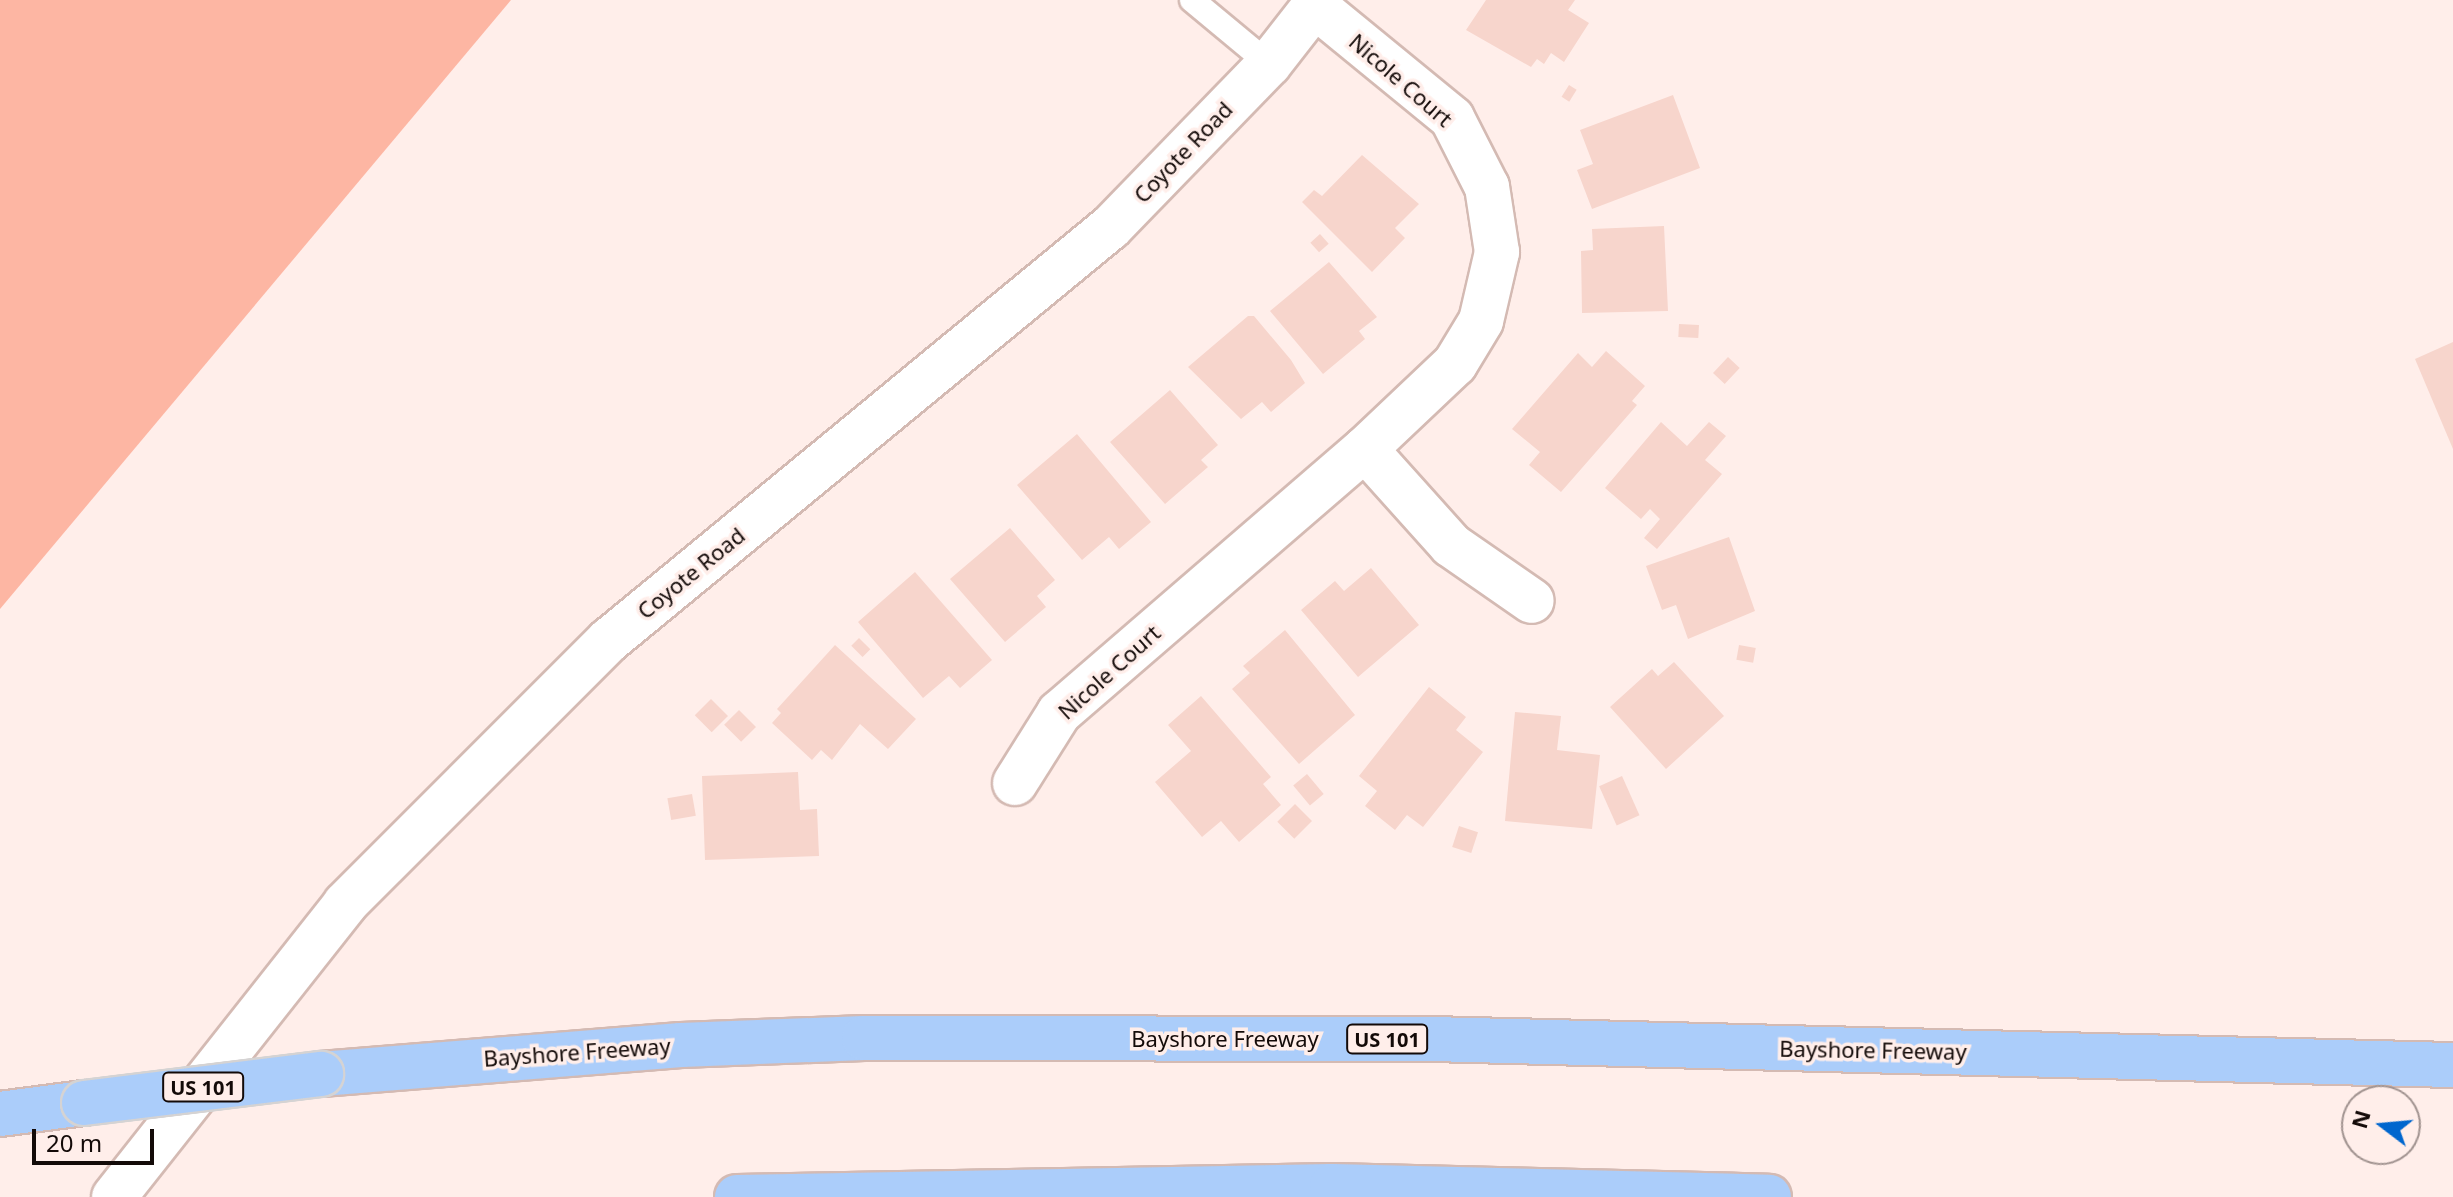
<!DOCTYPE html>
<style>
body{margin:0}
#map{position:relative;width:2453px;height:1197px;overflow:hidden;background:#ffeeea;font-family:"Noto Sans",sans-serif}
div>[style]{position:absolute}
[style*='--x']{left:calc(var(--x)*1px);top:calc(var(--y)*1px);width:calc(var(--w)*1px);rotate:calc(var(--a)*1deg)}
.green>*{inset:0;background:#fdb6a3}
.building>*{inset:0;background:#f7d5cc;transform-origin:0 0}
.roads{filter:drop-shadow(2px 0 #d4bab3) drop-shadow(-2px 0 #d4bab3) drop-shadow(0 2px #d4bab3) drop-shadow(0 -2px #d4bab3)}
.lane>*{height:24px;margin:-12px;padding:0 12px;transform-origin:12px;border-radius:12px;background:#fff}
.street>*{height:44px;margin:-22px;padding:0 22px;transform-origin:22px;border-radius:22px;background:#fff}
.secondary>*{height:44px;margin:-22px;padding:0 22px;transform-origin:22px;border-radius:22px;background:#fff}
.highway>*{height:44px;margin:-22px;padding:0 22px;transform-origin:22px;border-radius:22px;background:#abcdfa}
.bridges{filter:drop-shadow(2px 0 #d5d3d3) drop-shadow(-2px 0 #d5d3d3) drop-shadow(0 2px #d5d3d3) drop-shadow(0 -2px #d5d3d3)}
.highway-bridge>*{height:44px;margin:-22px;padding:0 22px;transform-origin:22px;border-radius:22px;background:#abcdfa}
span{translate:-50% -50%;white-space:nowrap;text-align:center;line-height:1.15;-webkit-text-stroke:7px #ffeeea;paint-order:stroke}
.shield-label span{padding:2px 6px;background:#ffeeea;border:2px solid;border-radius:6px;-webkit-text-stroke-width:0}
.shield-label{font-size:20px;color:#130a08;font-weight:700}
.street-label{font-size:22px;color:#130a08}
.north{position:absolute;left:2341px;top:1085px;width:80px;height:80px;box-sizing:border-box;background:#ffeeea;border:2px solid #a19390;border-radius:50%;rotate:286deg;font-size:22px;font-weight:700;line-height:32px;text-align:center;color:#130a08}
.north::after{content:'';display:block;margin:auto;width:28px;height:36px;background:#0066ce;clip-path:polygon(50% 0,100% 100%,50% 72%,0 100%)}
.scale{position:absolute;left:32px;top:1129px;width:122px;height:36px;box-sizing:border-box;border:4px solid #130a08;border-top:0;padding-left:10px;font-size:24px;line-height:28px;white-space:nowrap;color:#130a08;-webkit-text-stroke:6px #ffeeea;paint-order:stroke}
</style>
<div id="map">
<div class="green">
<div style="clip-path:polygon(0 0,511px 0,0 609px)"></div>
</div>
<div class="building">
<div style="clip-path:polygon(1486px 0,1575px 0,1568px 10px,1589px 23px,1564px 62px,1551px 53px,1544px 64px,1537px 59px,1531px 67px,1466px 30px)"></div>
<div style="left:1569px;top:85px;width:9px;height:14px;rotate:32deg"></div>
<div style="clip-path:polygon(1673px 95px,1700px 168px,1592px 209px,1577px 170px,1593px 164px,1580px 130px)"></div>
<div style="clip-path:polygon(1362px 155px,1419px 204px,1395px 228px,1405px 238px,1372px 272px,1302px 202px,1314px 190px,1322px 196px)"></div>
<div style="clip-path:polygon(1664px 226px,1668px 311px,1582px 313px,1581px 251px,1593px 250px,1592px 229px)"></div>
<div style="left:1320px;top:234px;width:13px;height:13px;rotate:48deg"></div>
<div style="clip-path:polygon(1329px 262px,1377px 317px,1359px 331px,1365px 339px,1323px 374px,1270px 311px)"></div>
<div style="clip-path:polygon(1248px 316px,1254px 316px,1291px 360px,1305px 383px,1271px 412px,1262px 402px,1241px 419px,1188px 367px)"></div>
<div style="left:1679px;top:324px;width:20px;height:13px;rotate:3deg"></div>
<div style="clip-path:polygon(2453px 342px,2453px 449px,2415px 359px)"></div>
<div style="clip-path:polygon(1606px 351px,1645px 386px,1632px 401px,1637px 405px,1561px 492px,1529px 465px,1540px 452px,1512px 429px,1578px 353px,1592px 367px)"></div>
<div style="left:1728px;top:357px;width:16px;height:22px;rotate:43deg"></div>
<div style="clip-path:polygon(1170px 390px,1218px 445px,1201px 460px,1208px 467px,1165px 504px,1110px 442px)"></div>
<div style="clip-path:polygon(1661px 422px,1687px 446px,1709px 422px,1726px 436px,1705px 460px,1722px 474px,1657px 549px,1644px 538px,1660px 519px,1650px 509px,1641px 519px,1605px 488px)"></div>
<div style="clip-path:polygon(1077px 434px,1151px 522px,1119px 549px,1109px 537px,1082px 560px,1017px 485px)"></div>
<div style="clip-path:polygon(1010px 528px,1055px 580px,1037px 596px,1046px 607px,1005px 642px,950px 579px)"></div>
<div style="clip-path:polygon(1729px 537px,1755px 611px,1688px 639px,1676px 605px,1662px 610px,1646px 566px)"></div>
<div style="clip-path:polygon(1371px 568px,1419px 625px,1358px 677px,1301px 610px,1335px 581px,1344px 591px)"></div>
<div style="clip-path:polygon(915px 572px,992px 660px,960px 688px,949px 676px,923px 698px,858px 622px)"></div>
<div style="clip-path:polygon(1285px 630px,1355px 715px,1299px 764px,1232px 689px,1250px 673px,1243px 666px)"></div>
<div style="left:859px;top:638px;width:16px;height:11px;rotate:45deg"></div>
<div style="clip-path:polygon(835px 645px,916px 719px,888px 749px,860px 724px,832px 760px,821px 750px,812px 760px,772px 723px,781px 713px,777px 709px)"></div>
<div style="left:1739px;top:645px;width:17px;height:15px;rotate:10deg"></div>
<div style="clip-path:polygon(1674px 662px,1724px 716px,1666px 769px,1610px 707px,1652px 669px,1658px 676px)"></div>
<div style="clip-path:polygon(1429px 687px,1466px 717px,1456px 730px,1483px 752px,1423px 827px,1407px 815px,1395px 830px,1365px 806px,1377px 791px,1359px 776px)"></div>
<div style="clip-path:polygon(1201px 696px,1271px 777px,1263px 784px,1281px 805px,1239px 842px,1221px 821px,1202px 837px,1155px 782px,1191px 751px,1168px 725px)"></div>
<div style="left:711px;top:699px;width:24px;height:23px;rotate:45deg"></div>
<div style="left:739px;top:710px;width:24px;height:21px;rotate:45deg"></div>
<div style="clip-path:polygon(1515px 712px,1561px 716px,1557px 750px,1600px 755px,1592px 829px,1505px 821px)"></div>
<div style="clip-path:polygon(798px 772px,800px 810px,817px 809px,819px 856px,705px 860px,702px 776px)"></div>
<div style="left:1307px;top:774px;width:26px;height:18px;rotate:50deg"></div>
<div style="left:1622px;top:776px;width:43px;height:25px;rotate:66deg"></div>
<div style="left:692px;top:794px;width:22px;height:25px;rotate:80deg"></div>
<div style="left:1295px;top:804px;width:24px;height:25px;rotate:45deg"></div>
<div style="left:1459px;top:826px;width:20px;height:22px;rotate:18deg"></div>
</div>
<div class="roads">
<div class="lane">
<div style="--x:1192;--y:0;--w:100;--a:39.7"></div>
</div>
<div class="street">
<div style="--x:1365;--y:449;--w:129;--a:48.1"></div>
<div style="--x:1451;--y:545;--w:98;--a:34.7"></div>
<div style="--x:1015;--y:783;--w:83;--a:-57.8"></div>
<div style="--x:1059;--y:713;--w:404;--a:-40.8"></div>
<div style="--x:1365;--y:449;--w:124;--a:-43.4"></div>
<div style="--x:1455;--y:364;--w:50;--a:-58.8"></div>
<div style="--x:1481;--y:321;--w:71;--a:-76.9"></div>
<div style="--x:1497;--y:252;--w:66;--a:-98.7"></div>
<div style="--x:1487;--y:187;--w:77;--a:-116.9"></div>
<div style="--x:1452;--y:118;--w:177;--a:-140.7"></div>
</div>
<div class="secondary">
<div style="--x:114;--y:1197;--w:373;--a:-51.7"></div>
<div style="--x:345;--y:904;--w:372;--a:-45"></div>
<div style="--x:608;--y:641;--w:651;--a:-39.46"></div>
<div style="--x:1111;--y:227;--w:227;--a:-45.9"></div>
<div style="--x:1269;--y:64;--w:81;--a:-52"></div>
</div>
<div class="highway">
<div style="--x:321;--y:1074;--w:361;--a:-4.6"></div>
<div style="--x:681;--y:1045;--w:183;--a:-2.2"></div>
<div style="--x:864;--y:1038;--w:567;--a:0.1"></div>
<div style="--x:1431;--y:1039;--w:1022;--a:1.46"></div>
<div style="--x:0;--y:1114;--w:85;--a:-7.5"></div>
<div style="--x:737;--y:1197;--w:595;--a:-1.06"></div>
<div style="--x:1332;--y:1186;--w:437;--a:1.4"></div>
</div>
</div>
<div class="bridges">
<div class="highway-bridge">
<div style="--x:84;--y:1103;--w:239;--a:-7"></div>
</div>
</div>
<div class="shield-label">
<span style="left:1387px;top:1039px">US 101</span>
<span style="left:203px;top:1087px">US 101</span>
</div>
<div class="street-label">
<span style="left:1401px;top:80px;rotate:41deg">Nicole Court</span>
<span style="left:1183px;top:152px;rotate:-46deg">Coyote Road</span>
<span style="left:691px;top:573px;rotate:-39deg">Coyote Road</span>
<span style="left:1109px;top:672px;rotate:-42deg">Nicole Court</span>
<span style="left:1225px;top:1039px">Bayshore Freeway</span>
<span style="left:1873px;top:1050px;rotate:1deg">Bayshore Freeway</span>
<span style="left:577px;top:1052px;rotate:-4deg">Bayshore Freeway</span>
</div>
<div class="north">N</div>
<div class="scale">20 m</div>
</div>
